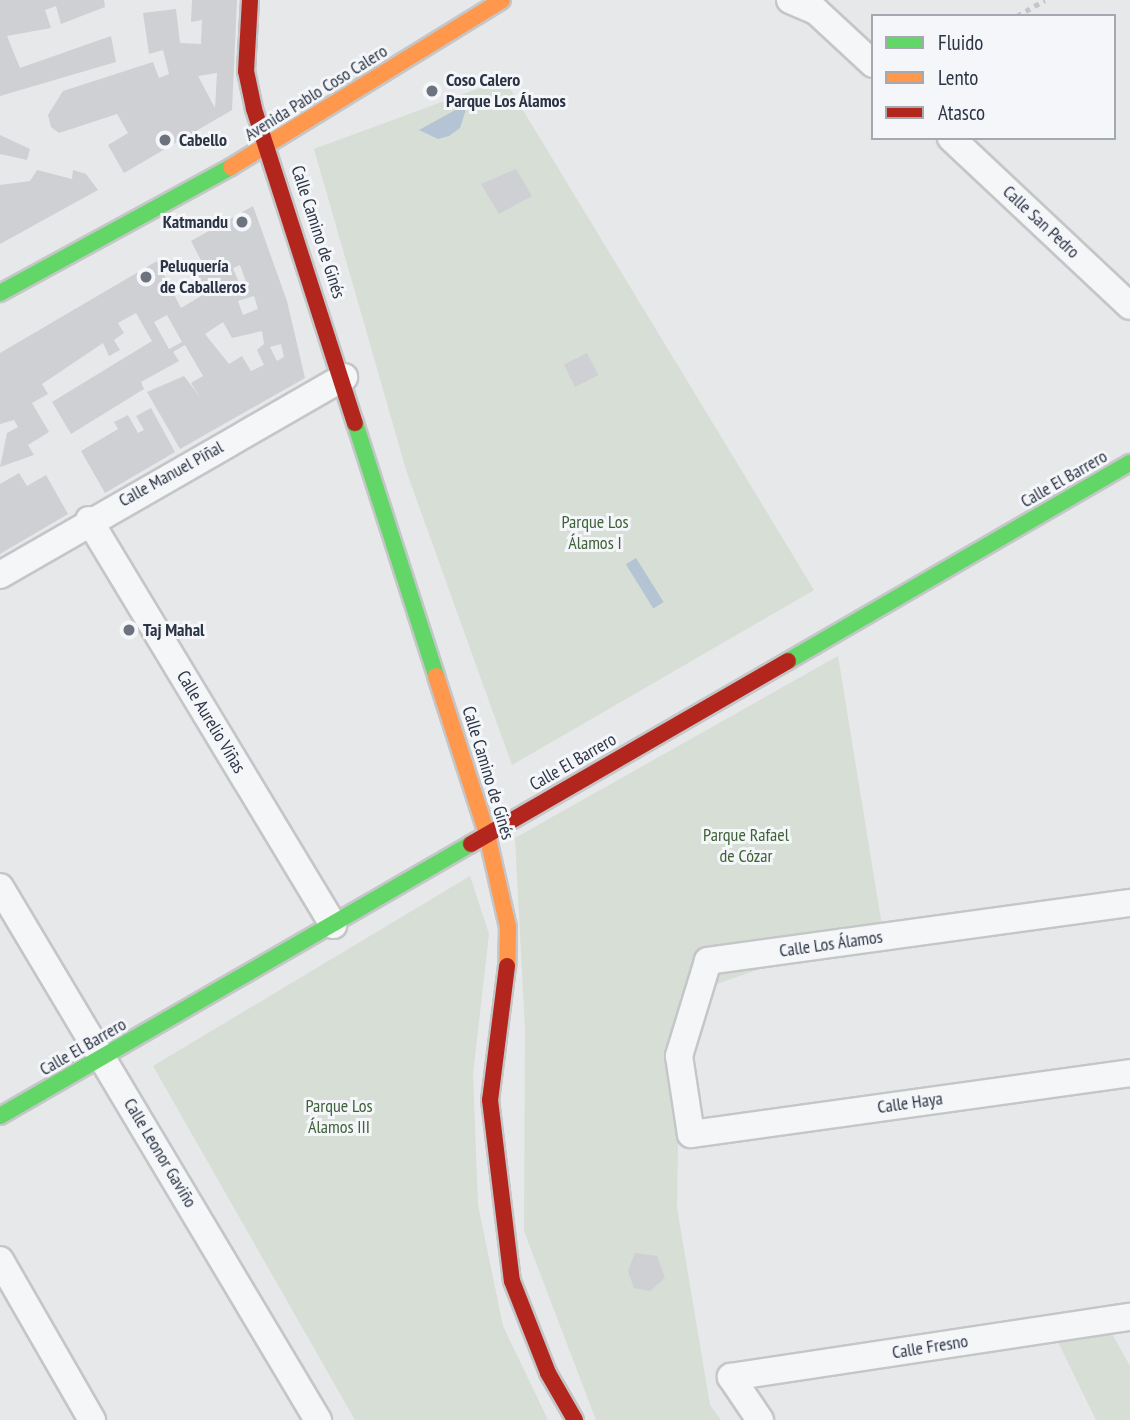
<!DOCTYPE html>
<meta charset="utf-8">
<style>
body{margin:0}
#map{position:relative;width:1130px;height:1420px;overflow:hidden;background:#e6e8ea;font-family:"PT Sans Narrow",sans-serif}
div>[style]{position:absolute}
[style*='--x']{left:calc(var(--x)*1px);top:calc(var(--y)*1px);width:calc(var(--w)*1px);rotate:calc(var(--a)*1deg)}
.green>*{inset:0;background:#d6ded6}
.water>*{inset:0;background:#b4c4d5;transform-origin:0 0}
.building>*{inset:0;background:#ced0d3;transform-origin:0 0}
.path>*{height:4.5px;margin-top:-2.25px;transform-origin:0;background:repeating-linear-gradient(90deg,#c5c6ca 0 5px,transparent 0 10px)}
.roads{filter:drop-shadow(2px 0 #c4c6c8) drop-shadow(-2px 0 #c4c6c8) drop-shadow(0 2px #c4c6c8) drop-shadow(0 -2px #c4c6c8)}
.street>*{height:26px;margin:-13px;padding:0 13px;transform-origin:13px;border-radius:13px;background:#f5f6f7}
.fast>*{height:16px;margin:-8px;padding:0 8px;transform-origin:8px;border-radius:8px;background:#63d668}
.slow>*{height:16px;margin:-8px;padding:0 8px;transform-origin:8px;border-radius:8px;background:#ff974d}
.jam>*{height:16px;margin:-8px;padding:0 8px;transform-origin:8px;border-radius:8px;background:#b3261e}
.dots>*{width:19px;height:19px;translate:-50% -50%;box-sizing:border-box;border:4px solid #f4f6f9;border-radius:50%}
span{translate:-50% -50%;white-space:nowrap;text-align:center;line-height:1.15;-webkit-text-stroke:6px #f4f6f9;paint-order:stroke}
.poi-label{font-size:18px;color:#2b3445;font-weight:700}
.left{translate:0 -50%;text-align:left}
.right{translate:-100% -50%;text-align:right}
.street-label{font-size:18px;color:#2b3445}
.park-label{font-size:18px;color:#3f6138}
.legend{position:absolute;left:871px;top:14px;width:245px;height:126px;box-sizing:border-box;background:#f4f6f9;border:2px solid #a4a8b1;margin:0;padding:9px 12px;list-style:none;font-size:21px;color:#2b3445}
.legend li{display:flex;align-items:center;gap:14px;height:35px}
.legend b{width:35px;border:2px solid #a4a8b1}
</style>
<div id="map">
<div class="green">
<div style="clip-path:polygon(504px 79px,814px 590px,512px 765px,407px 473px,314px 149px)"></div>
<div style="clip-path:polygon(838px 656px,882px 926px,680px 997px,677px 1208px,710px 1405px,721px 1420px,596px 1420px,524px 1231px,525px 1029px,515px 838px)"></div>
<div style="clip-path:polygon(470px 876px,489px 934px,473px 1074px,478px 1205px,503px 1326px,548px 1420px,355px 1420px,153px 1066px)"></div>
<div style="clip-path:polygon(1112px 1334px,1130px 1366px,1130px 1420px,1096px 1420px,1056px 1338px)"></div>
</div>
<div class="water">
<div style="clip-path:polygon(468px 103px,460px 128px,449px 136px,438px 139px,419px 130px)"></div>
<div style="left:636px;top:558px;width:52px;height:12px;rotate:58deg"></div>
</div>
<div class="building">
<div style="clip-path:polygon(0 0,104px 0,105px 7px,61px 24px,56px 6px,45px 10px,51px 28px,7px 36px,20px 68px,111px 36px,116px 62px,0 96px)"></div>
<div style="clip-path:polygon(evenodd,192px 0,237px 0,232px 110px,124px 173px,108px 145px,128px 133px,117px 114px,59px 133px,51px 127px,48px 115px,63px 91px,153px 62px,159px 78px,169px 74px,163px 50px,149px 54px,143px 13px,176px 9px,180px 43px,201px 44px,202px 20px,191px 22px,192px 0,217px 73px,215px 108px,198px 76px,217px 73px)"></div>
<div style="clip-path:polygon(0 135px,30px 149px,27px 160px,0 154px)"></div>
<div style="clip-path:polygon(516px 169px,532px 196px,499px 214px,481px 184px)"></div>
<div style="clip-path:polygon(37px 170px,72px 179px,73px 170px,86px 174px,98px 190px,0 244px,0 185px,30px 181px)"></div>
<div style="clip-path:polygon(evenodd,253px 206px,287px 301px,305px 378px,180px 449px,147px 392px,184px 376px,200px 397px,191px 383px,203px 376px,185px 345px,173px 352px,179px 361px,141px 382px,144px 389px,71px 434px,52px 402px,152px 341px,136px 313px,118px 323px,124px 333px,114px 340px,120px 350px,109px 356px,103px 343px,42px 384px,48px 394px,32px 403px,49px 432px,28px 445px,34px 455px,0 467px,7px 433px,18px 427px,14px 420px,0 424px,0 353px,157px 261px,181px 308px,206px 293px,197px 276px,206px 270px,191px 241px,253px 206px,240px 265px,247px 285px,241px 287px,233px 268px,240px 265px,253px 206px,254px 296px,258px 309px,243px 315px,238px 301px,254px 296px,253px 206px,167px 315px,182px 342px,169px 349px,154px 322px,167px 315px,253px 206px,223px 322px,232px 338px,262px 331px,264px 344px,257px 350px,264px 365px,251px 371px,242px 356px,229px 364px,205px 334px,223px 322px,253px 206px,281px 344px,284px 357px,277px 361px,270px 347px,281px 344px)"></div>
<div style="left:587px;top:353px;width:25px;height:26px;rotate:63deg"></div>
<div style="clip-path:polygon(151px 408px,175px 452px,105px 493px,81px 451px,118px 429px,114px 422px,128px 415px,138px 433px,144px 430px,136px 416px)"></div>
<div style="clip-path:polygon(19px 473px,27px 486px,46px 475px,68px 514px,0 554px,0 484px)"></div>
<div style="clip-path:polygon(635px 1253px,657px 1256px,665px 1278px,650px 1291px,634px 1288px,628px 1271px)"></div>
</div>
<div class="path">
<div style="--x:1017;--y:16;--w:32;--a:-30"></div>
</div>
<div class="roads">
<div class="street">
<div style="--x:790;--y:0;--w:28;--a:23"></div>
<div style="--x:816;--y:11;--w:78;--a:42.9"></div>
<div style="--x:951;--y:138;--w:245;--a:43.2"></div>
<div style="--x:89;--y:520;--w:473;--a:58.9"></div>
<div style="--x:0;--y:575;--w:397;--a:-29.9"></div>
<div style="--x:0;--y:887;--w:621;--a:59.18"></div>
<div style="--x:1130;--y:903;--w:426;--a:172.2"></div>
<div style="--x:708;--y:961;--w:99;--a:107"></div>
<div style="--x:679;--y:1056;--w:79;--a:81.3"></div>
<div style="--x:691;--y:1134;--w:443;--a:-7.9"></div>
<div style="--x:0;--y:1260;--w:185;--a:60.1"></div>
<div style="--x:760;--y:1420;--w:52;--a:-124"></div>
<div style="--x:731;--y:1377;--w:403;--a:-8.6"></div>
</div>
<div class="fast">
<div style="--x:0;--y:293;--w:263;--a:-28.6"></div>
<div style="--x:355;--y:423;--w:266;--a:72.2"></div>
<div style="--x:788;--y:661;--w:395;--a:-30.1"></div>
<div style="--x:0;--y:1116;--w:544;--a:-30.01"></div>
</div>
<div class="slow">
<div style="--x:231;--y:167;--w:318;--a:-31.6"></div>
<div style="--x:436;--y:676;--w:166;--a:72.1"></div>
<div style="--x:487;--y:834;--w:95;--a:77.3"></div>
<div style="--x:508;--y:927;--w:39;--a:91"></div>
</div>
<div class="jam">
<div style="--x:250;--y:0;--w:71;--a:93.2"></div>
<div style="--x:246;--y:71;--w:39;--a:78"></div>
<div style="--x:254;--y:109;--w:330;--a:72.2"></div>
<div style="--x:471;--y:844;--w:366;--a:-30"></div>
<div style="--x:507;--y:966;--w:135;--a:97.2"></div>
<div style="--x:490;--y:1100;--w:182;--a:83.1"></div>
<div style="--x:512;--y:1281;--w:99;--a:68.6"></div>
<div style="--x:548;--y:1373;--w:54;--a:60.1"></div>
</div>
</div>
<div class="dots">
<div style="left:432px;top:91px;background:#6c737f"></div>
<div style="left:165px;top:140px;background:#6c737f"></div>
<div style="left:242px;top:222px;background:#6c737f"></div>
<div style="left:146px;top:277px;background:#6c737f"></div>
<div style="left:129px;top:630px;background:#6c737f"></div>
</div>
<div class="poi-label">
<span class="left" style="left:446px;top:91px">Coso Calero<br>Parque Los Álamos</span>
<span class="left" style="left:179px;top:140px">Cabello</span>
<span class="right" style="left:228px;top:222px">Katmandu</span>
<span class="left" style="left:160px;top:277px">Peluquería<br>de Caballeros</span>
<span class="left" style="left:143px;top:630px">Taj Mahal</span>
</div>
<div class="street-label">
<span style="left:316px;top:93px;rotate:-32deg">Avenida Pablo Coso Calero</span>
<span style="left:1041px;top:222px;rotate:43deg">Calle San Pedro</span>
<span style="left:318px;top:232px;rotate:72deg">Calle Camino de Ginés</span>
<span style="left:171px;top:474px;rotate:-29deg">Calle Manuel Piñal</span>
<span style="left:1064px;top:479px;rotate:-30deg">Calle El Barrero</span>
<span style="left:211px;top:722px;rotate:59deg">Calle Aurelio Viñas</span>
<span style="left:573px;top:762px;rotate:-30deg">Calle El Barrero</span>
<span style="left:488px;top:773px;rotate:73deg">Calle Camino de Ginés</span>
<span style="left:831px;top:944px;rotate:-8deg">Calle Los Álamos</span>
<span style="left:83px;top:1047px;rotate:-30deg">Calle El Barrero</span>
<span style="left:910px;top:1103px;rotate:-8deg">Calle Haya</span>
<span style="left:160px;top:1153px;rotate:59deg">Calle Leonor Gaviño</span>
<span style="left:930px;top:1347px;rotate:-9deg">Calle Fresno</span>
</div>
<div class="park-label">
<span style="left:595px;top:533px">Parque Los<br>Álamos I</span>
<span style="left:746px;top:846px">Parque Rafael<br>de Cózar</span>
<span style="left:339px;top:1117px">Parque Los<br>Álamos III</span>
</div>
<ul class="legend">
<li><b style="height:9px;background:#63d668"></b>Fluido</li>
<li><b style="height:9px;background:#ff974d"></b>Lento</li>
<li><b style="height:9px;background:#b3261e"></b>Atasco</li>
</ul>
</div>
